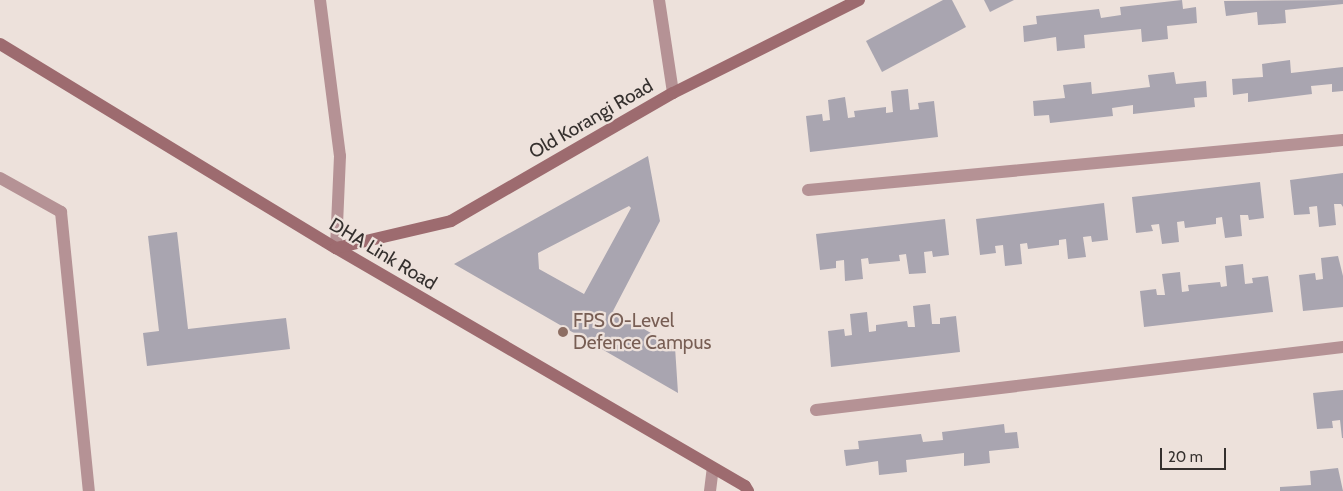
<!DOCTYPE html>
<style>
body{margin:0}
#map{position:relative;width:1343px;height:491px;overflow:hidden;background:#ede1db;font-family:Cabin,sans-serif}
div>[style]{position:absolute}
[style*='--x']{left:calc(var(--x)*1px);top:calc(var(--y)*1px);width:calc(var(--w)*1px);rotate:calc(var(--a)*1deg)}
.building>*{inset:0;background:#a9a5b0}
.street>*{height:12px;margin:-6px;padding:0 6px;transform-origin:6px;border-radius:6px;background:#b59295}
.secondary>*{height:12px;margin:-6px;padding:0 6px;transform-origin:6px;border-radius:6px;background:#9d6b6f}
.dots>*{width:14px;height:14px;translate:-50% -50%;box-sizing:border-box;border:2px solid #ede1db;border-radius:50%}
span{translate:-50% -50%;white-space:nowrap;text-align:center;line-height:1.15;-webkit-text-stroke:4.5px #ede1db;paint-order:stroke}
.street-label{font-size:19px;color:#35302e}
.education-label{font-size:19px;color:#785e54}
.left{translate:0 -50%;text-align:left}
.scale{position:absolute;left:1160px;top:448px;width:66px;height:22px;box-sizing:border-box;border:2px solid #35302e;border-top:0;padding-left:6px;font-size:15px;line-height:18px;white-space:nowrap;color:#35302e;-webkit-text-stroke:4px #ede1db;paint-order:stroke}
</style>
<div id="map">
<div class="building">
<div style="clip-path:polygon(943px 0,952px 0,966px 27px,882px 72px,866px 41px)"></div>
<div style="clip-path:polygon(984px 0,1014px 0,990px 12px)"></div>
<div style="clip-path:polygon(1182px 0,1183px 9px,1196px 7px,1197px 23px,1167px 26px,1168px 39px,1142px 42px,1141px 29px,1084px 35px,1085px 48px,1057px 51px,1056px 37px,1024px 42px,1023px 26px,1037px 24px,1036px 16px,1099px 9px,1101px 18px,1121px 15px,1120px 7px)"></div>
<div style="clip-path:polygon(1343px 0,1343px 4px,1285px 10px,1286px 23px,1258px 25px,1257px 12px,1226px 16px,1224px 1px)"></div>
<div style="clip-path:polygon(1290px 60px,1291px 73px,1343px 67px,1343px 91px,1332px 92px,1332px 84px,1311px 86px,1312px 94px,1248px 102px,1248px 93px,1233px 95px,1232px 79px,1263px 77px,1262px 64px)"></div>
<div style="clip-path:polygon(1174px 72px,1176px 84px,1206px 81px,1207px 97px,1194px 98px,1195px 107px,1133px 114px,1133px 105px,1112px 108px,1113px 116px,1050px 123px,1049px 115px,1034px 116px,1033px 101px,1065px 98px,1063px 85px,1091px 82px,1092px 94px,1150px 87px,1148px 75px)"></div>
<div style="clip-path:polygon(908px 89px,910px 110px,919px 109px,918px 103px,934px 101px,938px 137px,810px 152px,806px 116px,822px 114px,823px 121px,830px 120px,828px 100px,845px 97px,848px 118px,855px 117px,854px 111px,886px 107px,886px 113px,893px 112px,891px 91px)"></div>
<div style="clip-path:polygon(evenodd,648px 156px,660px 221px,613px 311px,675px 347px,678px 393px,454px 264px,648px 156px,629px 206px,631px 208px,584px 294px,539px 269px,538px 253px,629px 206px)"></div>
<div style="clip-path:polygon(1343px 173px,1343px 207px,1341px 204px,1334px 204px,1336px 225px,1319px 227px,1317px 206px,1309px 207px,1310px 214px,1294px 215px,1290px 180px)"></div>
<div style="clip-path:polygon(1260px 182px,1264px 218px,1249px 220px,1248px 215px,1240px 215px,1242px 236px,1225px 238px,1222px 217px,1216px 218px,1216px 224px,1185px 228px,1184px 221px,1177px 222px,1179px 242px,1162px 244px,1159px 224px,1151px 225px,1153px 231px,1136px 233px,1132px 197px)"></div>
<div style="clip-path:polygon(1104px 203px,1108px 240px,1092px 242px,1091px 236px,1083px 237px,1086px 257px,1068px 259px,1066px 239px,1059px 240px,1059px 245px,1028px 249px,1027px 243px,1020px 244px,1022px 264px,1005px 266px,1003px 245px,995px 246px,996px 253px,980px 255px,976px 219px)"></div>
<div style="clip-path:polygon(945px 219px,949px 255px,933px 257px,932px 251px,924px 252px,926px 273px,909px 274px,906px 254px,899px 255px,900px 261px,869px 264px,868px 258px,861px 259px,863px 279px,845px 281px,844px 260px,836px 261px,836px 268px,820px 270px,816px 234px)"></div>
<div style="clip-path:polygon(177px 232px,188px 329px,286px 318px,290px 349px,147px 366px,143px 333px,159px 331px,148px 236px)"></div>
<div style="clip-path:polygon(1338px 256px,1343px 276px,1343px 307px,1303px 311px,1299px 275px,1315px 273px,1316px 280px,1323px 279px,1321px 258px)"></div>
<div style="clip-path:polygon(1243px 264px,1245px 284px,1253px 283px,1252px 278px,1268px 276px,1273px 312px,1144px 327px,1140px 291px,1156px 289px,1157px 295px,1165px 295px,1162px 274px,1180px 272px,1182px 292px,1189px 291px,1188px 285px,1220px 282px,1221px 287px,1227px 286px,1225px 266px)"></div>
<div style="clip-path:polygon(930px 304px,932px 324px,940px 324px,940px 318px,956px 316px,960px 352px,831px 367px,828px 331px,844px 329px,845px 336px,852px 335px,850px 314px,867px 312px,869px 332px,876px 331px,876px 325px,907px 321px,908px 327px,915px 327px,913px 306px)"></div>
<div style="clip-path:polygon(1343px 390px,1343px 438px,1342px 438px,1340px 420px,1332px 421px,1333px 428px,1317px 429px,1313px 393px)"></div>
<div style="clip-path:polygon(1004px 424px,1005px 433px,1017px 432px,1019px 448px,989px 451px,990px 463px,964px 466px,964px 453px,906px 460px,907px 472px,879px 475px,878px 461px,846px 466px,844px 450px,859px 449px,858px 441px,921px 434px,923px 442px,943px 440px,942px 432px)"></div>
<div style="clip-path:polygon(1338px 468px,1343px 491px,1280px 491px,1280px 487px,1311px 485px,1310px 471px)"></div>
</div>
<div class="street">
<div style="--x:320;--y:0;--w:157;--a:82.7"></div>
<div style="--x:340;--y:156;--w:92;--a:92.5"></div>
<div style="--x:659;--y:0;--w:94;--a:81.4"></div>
<div style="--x:0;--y:178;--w:70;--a:29.1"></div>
<div style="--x:61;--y:212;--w:280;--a:84.3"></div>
<div style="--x:808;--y:190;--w:537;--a:-5.34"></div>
<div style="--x:816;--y:410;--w:531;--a:-6.82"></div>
<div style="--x:710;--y:491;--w:23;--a:-83"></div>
</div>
<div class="secondary">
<div style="--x:0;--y:44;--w:393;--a:31.3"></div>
<div style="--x:336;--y:248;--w:473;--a:30.2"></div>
<div style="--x:745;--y:486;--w:6;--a:59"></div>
<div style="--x:336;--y:248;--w:118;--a:-13.2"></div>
<div style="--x:451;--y:221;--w:256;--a:-30"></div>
<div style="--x:673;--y:93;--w:208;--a:-26.6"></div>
</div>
<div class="dots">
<div style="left:563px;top:332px;background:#8d6e63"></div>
</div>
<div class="street-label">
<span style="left:591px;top:119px;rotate:-30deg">Old Korangi Road</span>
<span style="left:383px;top:254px;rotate:31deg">DHA Link Road</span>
</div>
<div class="education-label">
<span class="left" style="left:573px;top:332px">FPS O-Level<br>Defence Campus</span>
</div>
<div class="scale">20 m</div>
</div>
